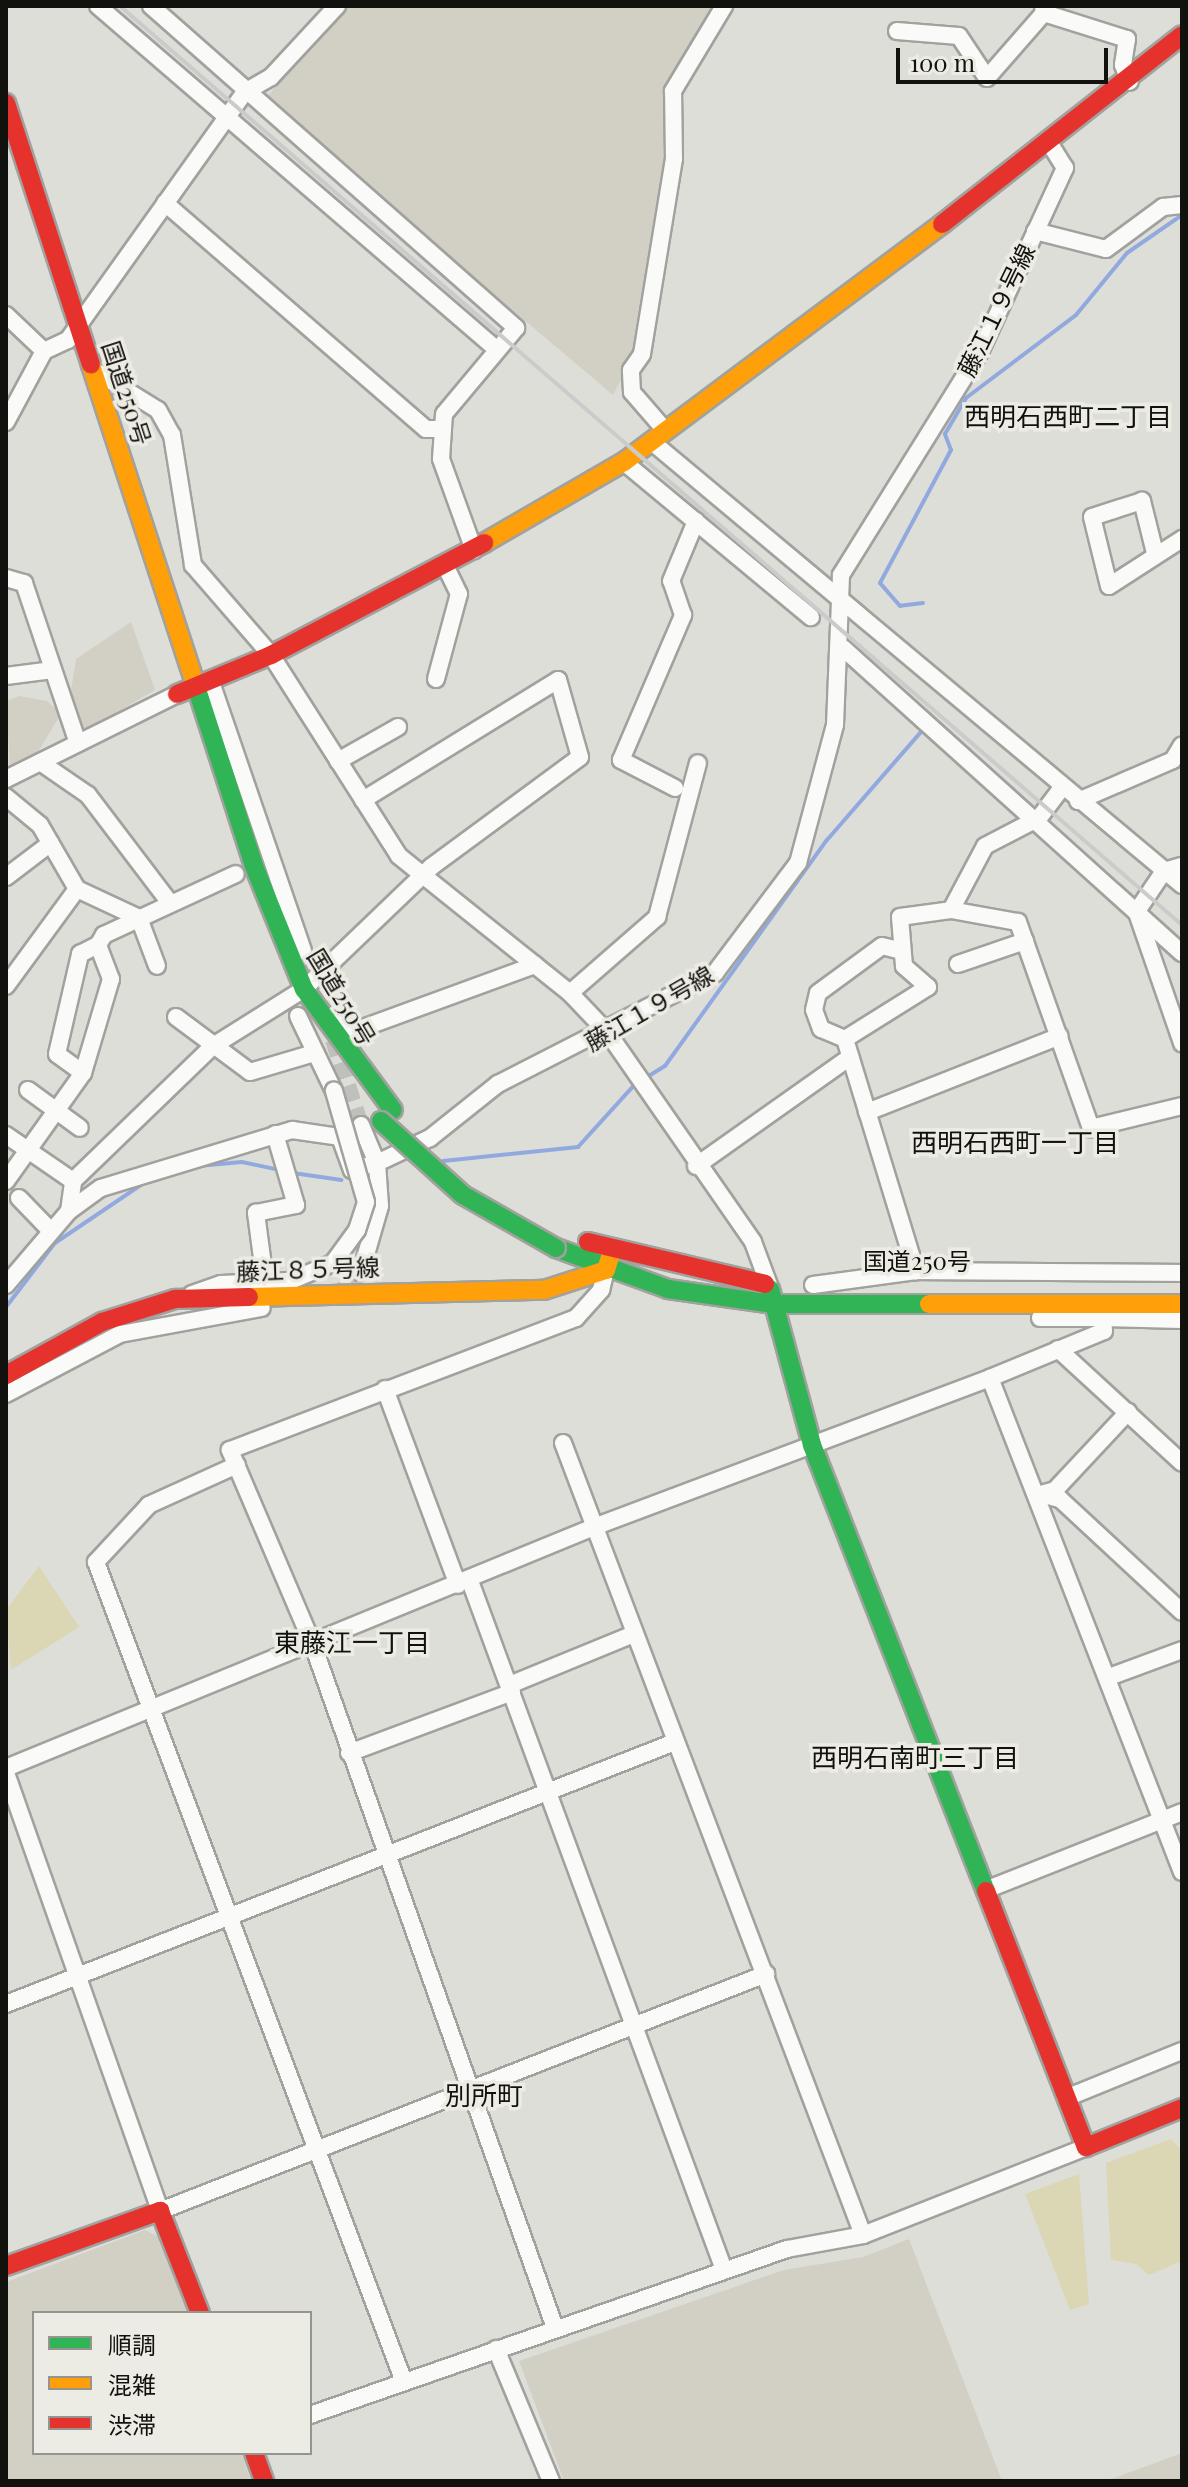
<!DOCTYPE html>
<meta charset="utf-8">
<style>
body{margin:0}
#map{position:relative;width:1188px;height:2487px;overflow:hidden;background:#deded9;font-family:"Playfair Display","Noto Sans JP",serif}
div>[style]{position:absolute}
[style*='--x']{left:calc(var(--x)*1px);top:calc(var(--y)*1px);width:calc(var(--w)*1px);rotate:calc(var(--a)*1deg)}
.built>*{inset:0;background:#d2d0c5}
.green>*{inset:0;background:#dbd6b4}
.stream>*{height:4px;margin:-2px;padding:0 2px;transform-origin:2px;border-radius:2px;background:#91a9df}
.street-tunnel>*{height:16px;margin-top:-8px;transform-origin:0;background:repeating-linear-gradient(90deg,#bfbfbb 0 16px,transparent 0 24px)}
.roads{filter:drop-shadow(2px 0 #a1a19e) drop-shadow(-2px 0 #a1a19e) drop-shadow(0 2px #a1a19e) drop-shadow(0 -2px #a1a19e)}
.street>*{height:16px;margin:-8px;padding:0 8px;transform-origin:8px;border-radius:8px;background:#fafaf9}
.fast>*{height:18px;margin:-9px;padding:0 9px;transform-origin:9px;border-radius:9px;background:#30b455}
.slow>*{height:18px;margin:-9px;padding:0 9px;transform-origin:9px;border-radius:9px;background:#ff9f0a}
.jam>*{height:18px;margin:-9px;padding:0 9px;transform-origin:9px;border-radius:9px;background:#e5322d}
.rail>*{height:4px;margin:-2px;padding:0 2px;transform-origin:2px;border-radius:2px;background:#cbcbcb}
.bridges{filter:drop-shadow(2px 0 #a1a19e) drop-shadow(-2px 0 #a1a19e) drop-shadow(0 2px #a1a19e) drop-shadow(0 -2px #a1a19e)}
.street-bridge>*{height:16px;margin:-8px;padding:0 8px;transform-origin:8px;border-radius:8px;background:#fafaf9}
.fast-bridge>*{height:18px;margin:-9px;padding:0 9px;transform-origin:9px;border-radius:9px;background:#30b455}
span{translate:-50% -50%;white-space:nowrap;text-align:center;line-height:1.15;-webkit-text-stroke:7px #edece4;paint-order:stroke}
.street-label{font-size:24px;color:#11110e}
.neighbourhood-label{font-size:26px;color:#11110e}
.frame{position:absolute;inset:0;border:8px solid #11110e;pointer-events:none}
.legend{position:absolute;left:32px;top:2311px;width:280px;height:144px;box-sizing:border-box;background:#edece4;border:2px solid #95948e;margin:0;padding:10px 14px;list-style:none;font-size:24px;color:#11110e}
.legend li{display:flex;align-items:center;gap:16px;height:40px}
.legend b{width:40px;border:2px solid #95948e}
.scale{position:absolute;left:896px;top:48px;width:212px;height:36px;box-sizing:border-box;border:4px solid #11110e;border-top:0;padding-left:10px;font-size:24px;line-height:28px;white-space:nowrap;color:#11110e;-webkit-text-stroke:6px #edece4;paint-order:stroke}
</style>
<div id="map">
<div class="built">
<div style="clip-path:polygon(348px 6px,717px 6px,667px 92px,669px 152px,633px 357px,613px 395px,264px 100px)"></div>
<div style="clip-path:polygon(131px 622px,155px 690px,83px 732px,70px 697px,76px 659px)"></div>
<div style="clip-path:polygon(19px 696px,47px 701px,61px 714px,36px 755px,10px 769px,6px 701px)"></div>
<div style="clip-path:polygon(145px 2230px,161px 2238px,188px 2313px,34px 2313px,34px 2453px,241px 2453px,251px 2481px,6px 2481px,6px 2282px)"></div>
<div style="clip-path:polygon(909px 2239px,1002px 2481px,564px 2481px,519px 2361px,784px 2270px,863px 2257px)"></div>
<div style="clip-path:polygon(1182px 2453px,1182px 2481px,1106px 2481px)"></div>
</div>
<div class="green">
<div style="clip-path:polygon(39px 1566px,79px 1627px,11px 1670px,6px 1610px)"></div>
<div style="clip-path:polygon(1171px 2139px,1182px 2151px,1182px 2261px,1149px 2275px,1136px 2264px,1111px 2260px,1106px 2163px)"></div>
<div style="clip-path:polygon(1079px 2174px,1089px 2304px,1070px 2310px,1025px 2194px)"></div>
</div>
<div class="stream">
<div style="--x:923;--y:603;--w:23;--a:173"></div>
<div style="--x:900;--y:606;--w:30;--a:-131"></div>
<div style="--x:880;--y:583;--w:151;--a:-61.9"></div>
<div style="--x:951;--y:450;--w:17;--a:-111"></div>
<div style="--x:945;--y:434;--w:42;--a:-59.7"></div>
<div style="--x:966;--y:398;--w:138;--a:-37"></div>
<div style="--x:1076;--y:315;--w:80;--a:-50.6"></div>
<div style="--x:1127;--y:253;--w:67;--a:-34.6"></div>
<div style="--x:644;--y:1079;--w:25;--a:-32"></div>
<div style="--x:665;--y:1066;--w:278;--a:-54.4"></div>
<div style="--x:827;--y:840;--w:142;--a:-49"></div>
<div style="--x:443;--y:1161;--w:136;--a:-5.9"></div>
<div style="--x:578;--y:1147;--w:86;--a:-47.8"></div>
<div style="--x:198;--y:1166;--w:44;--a:-5.2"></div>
<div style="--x:242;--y:1162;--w:39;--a:12"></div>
<div style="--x:293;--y:1173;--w:49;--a:8.3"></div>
<div style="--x:6;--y:1307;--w:81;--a:-52.6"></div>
<div style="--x:55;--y:1243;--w:107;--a:-34"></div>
</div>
<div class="street-tunnel">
<div style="--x:333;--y:1040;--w:89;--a:71.8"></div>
<div style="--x:333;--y:1298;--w:38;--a:-43"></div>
</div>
<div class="roads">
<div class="street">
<div style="--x:98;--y:6;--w:524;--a:40.74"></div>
<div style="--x:151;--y:6;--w:487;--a:41.4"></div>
<div style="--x:516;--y:328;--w:112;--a:129.9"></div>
<div style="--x:444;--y:414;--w:45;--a:93.8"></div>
<div style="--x:441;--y:459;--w:97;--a:70.1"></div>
<div style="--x:1043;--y:6;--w:7;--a:82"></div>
<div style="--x:1044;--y:13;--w:87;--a:17.4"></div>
<div style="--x:1127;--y:39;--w:26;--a:99"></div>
<div style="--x:1123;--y:65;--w:18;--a:68"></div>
<div style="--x:897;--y:31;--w:62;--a:4.6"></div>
<div style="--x:959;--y:36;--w:50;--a:56.3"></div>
<div style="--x:987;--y:78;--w:86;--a:-48.8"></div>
<div style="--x:165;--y:203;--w:345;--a:40.9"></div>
<div style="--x:426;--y:429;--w:17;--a:0"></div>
<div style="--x:1035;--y:231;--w:73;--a:14.2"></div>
<div style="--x:1106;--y:249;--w:71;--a:-36.4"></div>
<div style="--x:1163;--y:207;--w:19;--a:-6"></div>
<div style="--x:6;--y:315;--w:52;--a:43.5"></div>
<div style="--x:44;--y:351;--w:26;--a:-25"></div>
<div style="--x:68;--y:340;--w:305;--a:-54.5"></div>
<div style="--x:245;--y:92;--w:30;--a:-30"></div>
<div style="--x:271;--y:77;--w:97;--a:-47.1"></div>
<div style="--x:95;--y:371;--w:74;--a:31.8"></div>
<div style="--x:158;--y:410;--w:29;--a:61"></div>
<div style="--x:172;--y:435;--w:132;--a:80.8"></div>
<div style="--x:193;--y:565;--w:119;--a:49.1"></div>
<div style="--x:271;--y:655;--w:238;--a:57.5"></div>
<div style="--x:399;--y:856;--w:219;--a:38.7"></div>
<div style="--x:570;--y:993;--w:55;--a:46.5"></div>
<div style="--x:608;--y:1033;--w:254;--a:55.2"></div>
<div style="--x:753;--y:1242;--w:46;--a:69.6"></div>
<div style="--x:6;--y:422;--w:81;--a:-61.8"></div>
<div style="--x:664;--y:429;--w:49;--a:-130.9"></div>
<div style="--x:632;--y:392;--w:22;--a:-93"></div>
<div style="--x:631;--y:370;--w:19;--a:-55"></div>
<div style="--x:642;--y:354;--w:198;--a:-80.7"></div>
<div style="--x:674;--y:159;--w:68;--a:-90.8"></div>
<div style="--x:673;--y:91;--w:99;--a:-59"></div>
<div style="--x:651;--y:441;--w:692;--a:39.9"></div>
<div style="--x:624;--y:462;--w:243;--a:39.7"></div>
<div style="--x:1155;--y:553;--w:54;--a:-104"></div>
<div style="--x:1142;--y:501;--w:52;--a:162.3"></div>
<div style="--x:1092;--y:517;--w:71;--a:76.2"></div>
<div style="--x:1109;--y:586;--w:87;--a:-32.8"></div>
<div style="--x:6;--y:578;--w:19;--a:16"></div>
<div style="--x:24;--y:583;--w:169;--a:71.4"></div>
<div style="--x:843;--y:648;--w:456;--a:42"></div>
<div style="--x:6;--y:676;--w:47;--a:-7.3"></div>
<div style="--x:436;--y:679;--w:88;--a:-74.9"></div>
<div style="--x:459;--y:594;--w:32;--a:-116"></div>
<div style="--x:211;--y:682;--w:284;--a:71.1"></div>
<div style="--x:338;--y:761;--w:69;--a:-29.5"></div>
<div style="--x:40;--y:762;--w:58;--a:34.5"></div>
<div style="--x:88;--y:795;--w:136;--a:52.8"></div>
<div style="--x:6;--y:779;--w:191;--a:-26.4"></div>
<div style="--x:675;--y:788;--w:61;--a:-152.6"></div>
<div style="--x:621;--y:760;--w:158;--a:-66.8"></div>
<div style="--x:683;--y:615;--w:36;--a:-109"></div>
<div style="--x:671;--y:581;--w:65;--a:-67.4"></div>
<div style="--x:6;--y:797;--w:44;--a:39.5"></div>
<div style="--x:40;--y:825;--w:74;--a:60"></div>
<div style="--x:77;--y:889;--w:120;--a:126.2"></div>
<div style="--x:1078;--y:801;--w:103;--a:-23.3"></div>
<div style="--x:1173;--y:760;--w:17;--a:-59"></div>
<div style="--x:6;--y:877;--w:56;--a:-37.1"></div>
<div style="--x:77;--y:889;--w:68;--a:25.1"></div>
<div style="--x:139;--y:918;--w:51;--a:69.4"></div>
<div style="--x:951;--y:910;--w:72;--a:-62"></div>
<div style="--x:985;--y:846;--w:61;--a:-27.4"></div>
<div style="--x:1039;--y:818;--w:39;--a:-53"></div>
<div style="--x:1137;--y:911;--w:48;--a:-56"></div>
<div style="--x:1164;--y:871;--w:19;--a:-16"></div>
<div style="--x:1137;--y:913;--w:138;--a:70.9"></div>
<div style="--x:958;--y:964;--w:71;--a:-18.9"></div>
<div style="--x:570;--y:993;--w:116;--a:-41.1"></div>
<div style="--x:657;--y:917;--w:159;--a:-75.1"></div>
<div style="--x:298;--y:1016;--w:83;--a:64.4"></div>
<div style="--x:176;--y:1017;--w:92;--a:36.6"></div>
<div style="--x:250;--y:1072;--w:67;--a:-16.5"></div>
<div style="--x:340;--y:1020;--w:16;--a:55"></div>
<div style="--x:349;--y:1033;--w:198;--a:-20.1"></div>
<div style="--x:845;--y:1039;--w:98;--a:-32.1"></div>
<div style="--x:928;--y:987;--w:32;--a:-139"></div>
<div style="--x:904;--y:966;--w:49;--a:-94.7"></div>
<div style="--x:900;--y:917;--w:51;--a:-7.8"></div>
<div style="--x:951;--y:910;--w:68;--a:10.2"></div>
<div style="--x:1018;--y:922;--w:219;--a:70.5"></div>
<div style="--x:1091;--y:1128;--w:94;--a:-13.6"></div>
<div style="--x:845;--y:1039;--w:243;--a:73"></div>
<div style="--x:845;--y:1039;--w:26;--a:-157"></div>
<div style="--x:821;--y:1029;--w:20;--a:-110"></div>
<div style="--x:814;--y:1010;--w:17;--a:-77"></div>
<div style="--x:818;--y:993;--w:79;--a:-36.3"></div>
<div style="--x:882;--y:946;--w:16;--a:14"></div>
<div style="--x:83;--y:1073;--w:32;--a:-144"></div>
<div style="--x:57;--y:1054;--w:103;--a:-77"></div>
<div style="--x:80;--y:954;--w:20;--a:-27"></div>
<div style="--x:28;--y:1090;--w:64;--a:36.2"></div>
<div style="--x:867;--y:1112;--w:207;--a:-21.5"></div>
<div style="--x:361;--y:1125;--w:41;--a:67.2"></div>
<div style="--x:377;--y:1163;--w:43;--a:86"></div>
<div style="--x:380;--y:1206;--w:69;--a:106.1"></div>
<div style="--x:6;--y:1135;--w:81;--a:34.5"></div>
<div style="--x:696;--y:1166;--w:189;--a:-35.3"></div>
<div style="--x:6;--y:1181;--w:133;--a:-54.5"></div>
<div style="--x:83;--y:1073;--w:98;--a:-73.4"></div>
<div style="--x:111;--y:979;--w:36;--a:-111"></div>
<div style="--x:98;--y:945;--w:12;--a:-59"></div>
<div style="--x:104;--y:935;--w:145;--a:-24.8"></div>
<div style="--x:19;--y:1198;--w:45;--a:45.9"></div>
<div style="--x:69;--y:1211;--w:30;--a:-82"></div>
<div style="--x:73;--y:1181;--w:194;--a:-44"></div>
<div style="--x:213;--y:1046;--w:107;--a:-32.1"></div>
<div style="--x:304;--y:989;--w:176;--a:-43.8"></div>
<div style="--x:431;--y:867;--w:185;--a:-36.4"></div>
<div style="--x:580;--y:757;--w:80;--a:-105.9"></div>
<div style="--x:558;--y:680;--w:229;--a:148.4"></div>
<div style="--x:264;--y:1273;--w:61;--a:-97.6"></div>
<div style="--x:256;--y:1213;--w:41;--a:-11.3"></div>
<div style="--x:296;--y:1205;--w:74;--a:-106.5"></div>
<div style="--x:6;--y:1285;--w:97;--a:-49.6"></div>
<div style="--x:69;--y:1211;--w:39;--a:-36"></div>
<div style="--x:101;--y:1188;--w:200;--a:-16.9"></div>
<div style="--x:292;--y:1130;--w:49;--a:8.3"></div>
<div style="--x:340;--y:1137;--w:35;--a:70"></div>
<div style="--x:352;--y:1170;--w:26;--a:-16"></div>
<div style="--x:377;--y:1163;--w:59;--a:-25.3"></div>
<div style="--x:430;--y:1138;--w:87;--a:-38.5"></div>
<div style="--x:498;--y:1084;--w:244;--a:-27.1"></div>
<div style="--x:715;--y:973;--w:138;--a:-53"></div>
<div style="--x:798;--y:863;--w:143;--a:-75"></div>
<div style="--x:835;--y:725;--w:150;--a:-87.7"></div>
<div style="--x:841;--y:575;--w:263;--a:-58.1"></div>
<div style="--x:980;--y:352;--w:203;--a:-65.2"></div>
<div style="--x:1065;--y:168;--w:28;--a:-122"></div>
<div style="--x:813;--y:1285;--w:104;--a:-7.7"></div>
<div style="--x:916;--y:1271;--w:266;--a:0.4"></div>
<div style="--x:192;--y:1294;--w:31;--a:-19"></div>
<div style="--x:221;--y:1284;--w:69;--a:-2.5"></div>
<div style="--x:290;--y:1281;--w:47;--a:-22.7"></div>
<div style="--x:1040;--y:1318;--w:63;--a:0"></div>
<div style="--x:1058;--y:1349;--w:168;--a:42.6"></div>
<div style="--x:990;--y:1378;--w:530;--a:68.76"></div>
<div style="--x:385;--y:1389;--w:209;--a:69.6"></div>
<div style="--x:6;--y:1394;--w:129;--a:-27.8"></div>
<div style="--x:120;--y:1334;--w:144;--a:-10.4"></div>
<div style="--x:563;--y:1443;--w:847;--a:69.25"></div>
<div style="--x:237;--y:1465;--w:97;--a:155.6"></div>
<div style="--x:149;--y:1505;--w:78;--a:132.9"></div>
<div style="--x:96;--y:1562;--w:876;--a:69.41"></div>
<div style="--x:1041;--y:1494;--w:20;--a:15"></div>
<div style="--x:1060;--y:1499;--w:166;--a:42.8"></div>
<div style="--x:1041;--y:1494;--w:15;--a:-16"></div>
<div style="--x:1055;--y:1490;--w:107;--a:-46.9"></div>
<div style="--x:470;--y:1581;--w:734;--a:69.76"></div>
<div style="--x:1109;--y:1677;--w:78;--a:-20.3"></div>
<div style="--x:512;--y:1684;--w:132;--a:-22.3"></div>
<div style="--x:349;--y:1753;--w:174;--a:-20.5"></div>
<div style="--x:6;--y:1768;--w:635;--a:-22.29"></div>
<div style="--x:594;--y:1527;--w:423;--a:-20.6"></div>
<div style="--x:990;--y:1378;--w:123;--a:-22.4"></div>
<div style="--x:1104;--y:1331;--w:13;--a:-94"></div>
<div style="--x:1103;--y:1318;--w:79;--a:1.5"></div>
<div style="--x:6;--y:1773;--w:464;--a:70.6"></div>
<div style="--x:160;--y:2211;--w:651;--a:-21.36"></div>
<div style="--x:988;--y:1889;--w:209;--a:-21.6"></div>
<div style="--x:6;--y:2004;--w:718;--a:-21.39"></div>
<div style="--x:1066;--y:2098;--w:125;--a:-22.1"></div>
<div style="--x:555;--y:2328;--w:725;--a:-109.51"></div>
<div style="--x:313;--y:1645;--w:212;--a:-113.1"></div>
<div style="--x:230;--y:1450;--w:370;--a:-20.9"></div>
<div style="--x:576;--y:1318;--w:38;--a:-48"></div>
<div style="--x:601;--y:1290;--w:21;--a:-76"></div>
<div style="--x:496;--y:2349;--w:143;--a:67.4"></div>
<div style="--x:310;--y:2415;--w:505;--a:-19.19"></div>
<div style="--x:787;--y:2249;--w:77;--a:-10.4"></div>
<div style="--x:863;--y:2235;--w:240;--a:-21.5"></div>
</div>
<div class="fast">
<div style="--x:194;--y:680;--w:195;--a:72.1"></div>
<div style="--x:254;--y:866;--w:133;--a:67.9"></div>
<div style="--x:304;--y:989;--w:150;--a:53.7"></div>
<div style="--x:556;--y:1248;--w:119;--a:20.1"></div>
<div style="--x:668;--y:1289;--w:107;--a:8.1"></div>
<div style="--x:774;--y:1304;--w:155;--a:0"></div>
<div style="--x:770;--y:1289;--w:162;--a:74.9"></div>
<div style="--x:812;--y:1445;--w:479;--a:68.7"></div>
</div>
<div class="slow">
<div style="--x:91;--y:365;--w:331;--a:71.9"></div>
<div style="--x:484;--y:543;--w:162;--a:-30.1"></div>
<div style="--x:624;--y:462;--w:397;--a:-36.8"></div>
<div style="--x:249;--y:1297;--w:295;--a:-1.4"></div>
<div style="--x:544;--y:1290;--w:65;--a:-17.9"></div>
<div style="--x:606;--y:1270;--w:14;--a:-73"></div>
<div style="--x:929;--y:1304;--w:253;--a:0"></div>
</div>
<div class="jam">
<div style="--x:6;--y:103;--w:275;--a:72"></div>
<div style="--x:942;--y:224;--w:305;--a:-38.2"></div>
<div style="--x:177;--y:694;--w:102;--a:-22.5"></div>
<div style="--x:271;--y:655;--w:241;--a:-27.7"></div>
<div style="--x:588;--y:1242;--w:182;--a:13.3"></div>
<div style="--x:6;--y:1375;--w:110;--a:-28.9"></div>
<div style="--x:102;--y:1322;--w:77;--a:-17.5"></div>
<div style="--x:175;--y:1299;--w:74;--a:-1.5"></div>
<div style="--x:986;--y:1891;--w:275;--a:68.7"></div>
<div style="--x:1086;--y:2147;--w:104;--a:-22.1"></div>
<div style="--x:6;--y:2266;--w:164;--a:-19.7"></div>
<div style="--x:160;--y:2211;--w:110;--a:68.6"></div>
<div style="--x:254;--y:2453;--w:30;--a:70"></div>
</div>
</div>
<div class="rail">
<div style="--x:120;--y:6;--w:1404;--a:40.87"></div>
</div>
<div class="bridges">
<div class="street-bridge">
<div style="--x:333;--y:1263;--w:41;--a:-54"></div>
<div style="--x:357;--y:1230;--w:29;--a:-72"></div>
<div style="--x:366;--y:1202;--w:116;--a:-106.1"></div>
</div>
<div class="fast-bridge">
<div style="--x:381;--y:1121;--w:110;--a:42.1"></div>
<div style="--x:463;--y:1195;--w:107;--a:29.7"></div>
</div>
</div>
<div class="street-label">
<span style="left:996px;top:310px;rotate:-64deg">藤江１９号線</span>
<span style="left:127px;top:393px;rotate:72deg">国道250号</span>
<span style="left:342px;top:997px;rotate:59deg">国道250号</span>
<span style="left:649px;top:1008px;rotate:-30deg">藤江１９号線</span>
<span style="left:917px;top:1261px">国道250号</span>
<span style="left:308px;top:1269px;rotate:-2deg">藤江８５号線</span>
</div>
<div class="neighbourhood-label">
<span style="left:1068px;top:416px">西明石西町二丁目</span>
<span style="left:1015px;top:1142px">西明石西町一丁目</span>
<span style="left:352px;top:1642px">東藤江一丁目</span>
<span style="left:915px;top:1757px">西明石南町三丁目</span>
<span style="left:484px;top:2095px">別所町</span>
</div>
<div class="frame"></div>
<ul class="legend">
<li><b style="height:10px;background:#30b455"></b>順調</li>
<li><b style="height:10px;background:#ff9f0a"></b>混雑</li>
<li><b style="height:10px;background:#e5322d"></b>渋滞</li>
</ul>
<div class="scale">100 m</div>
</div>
